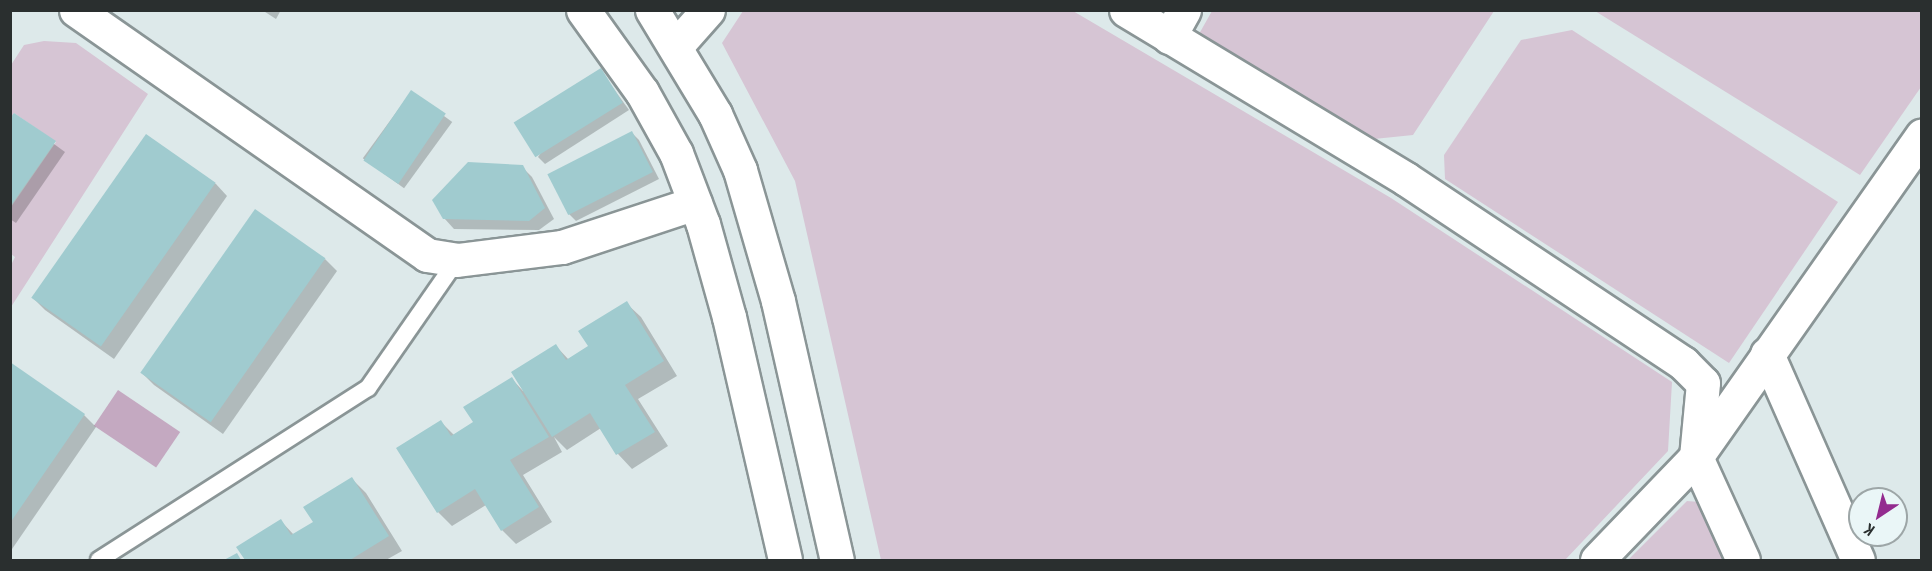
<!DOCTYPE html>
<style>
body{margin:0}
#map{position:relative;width:1932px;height:571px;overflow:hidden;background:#dde9ea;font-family:"PT Sans Narrow",sans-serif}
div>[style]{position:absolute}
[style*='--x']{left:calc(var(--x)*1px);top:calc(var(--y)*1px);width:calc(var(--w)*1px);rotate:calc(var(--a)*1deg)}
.green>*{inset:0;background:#d6c5d4}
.water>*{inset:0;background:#c4a9c1;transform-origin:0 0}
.shadow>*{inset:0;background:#0003;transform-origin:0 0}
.building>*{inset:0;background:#a0cbcf;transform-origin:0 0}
.roads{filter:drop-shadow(2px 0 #8a9596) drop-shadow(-2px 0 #8a9596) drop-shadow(0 2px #8a9596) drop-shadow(0 -2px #8a9596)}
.lane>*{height:16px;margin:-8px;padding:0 8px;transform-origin:8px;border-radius:8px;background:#fff}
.street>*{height:33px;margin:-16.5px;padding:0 16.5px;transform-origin:16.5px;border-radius:16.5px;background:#fff}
.secondary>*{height:33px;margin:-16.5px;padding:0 16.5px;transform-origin:16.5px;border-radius:16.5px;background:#fff}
span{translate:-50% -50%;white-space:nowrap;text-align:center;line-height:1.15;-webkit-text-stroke:5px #eaf6f7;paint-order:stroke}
.frame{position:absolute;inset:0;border:12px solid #2a2f2f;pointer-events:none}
.north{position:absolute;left:1848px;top:487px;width:60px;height:60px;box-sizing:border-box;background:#eaf6f7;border:2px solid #9da6a7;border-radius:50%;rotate:215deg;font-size:16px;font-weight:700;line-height:24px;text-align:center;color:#2a2f2f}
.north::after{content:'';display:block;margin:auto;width:21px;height:27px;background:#932b8f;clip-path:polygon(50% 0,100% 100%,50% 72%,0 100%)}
</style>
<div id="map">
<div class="green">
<div style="clip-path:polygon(743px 11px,1073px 11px,1391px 198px,1672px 382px,1668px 451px,1565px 560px,881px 560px,795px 181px,722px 43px)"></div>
<div style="clip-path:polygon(1212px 11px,1212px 10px,1494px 11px,1413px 135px,1374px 139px,1199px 34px)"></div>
<div style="clip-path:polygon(1595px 11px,1921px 11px,1921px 87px,1860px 175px)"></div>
<div style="clip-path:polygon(1572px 30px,1838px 202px,1729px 363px,1445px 179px,1444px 155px,1521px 40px)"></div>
<div style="clip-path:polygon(44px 41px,76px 43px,148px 94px,11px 307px,11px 265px,15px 257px,11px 254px,11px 207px,56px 142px,14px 113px,11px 118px,11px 65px,24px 45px)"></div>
<div style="clip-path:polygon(1687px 501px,1699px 502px,1725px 560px,1628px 560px)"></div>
</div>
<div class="water">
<div style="left:118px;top:390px;width:75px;height:43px;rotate:34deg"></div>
</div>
<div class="shadow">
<div style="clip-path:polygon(262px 10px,281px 10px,276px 19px)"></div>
<div style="clip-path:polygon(600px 70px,629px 110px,545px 164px,538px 157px)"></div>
<div style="left:411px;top:92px;width:51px;height:82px;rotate:36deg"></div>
<div style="clip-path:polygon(14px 115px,65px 152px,16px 223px,10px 219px,10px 120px)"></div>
<div style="clip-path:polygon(632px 133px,639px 140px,659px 179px,576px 221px,569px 214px)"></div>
<div style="clip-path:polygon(147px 136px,216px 184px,227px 196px,114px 359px,45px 310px,33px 298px)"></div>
<div style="clip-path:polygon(522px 167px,532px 177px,554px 219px,539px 230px,454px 229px,444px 218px)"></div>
<div style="clip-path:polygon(325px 259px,337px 271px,223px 434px,154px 385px,142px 373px)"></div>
<div style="clip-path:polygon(626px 303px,641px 317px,677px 376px,638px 399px,668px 446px,632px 469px,618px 454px,601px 428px,567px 450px,554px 437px,562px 452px,523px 475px,552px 522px,516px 544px,502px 530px,486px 505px,452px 526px,438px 512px,441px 422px,454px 435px,475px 423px,512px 379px,523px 391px,556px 346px,569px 360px,590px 347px)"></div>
<div style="clip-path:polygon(10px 364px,84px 415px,96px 427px,10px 552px)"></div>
<div style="clip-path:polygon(352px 479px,366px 493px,402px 551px,386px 560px,247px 560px,238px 547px,281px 521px,294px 535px,315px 522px)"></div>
</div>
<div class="building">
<div style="left:601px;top:68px;width:41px;height:103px;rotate:58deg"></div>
<div style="left:411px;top:90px;width:42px;height:85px;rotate:34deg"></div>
<div style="clip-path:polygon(14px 113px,56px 141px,10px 207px,10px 118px)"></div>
<div style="left:632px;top:131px;width:46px;height:95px;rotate:63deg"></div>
<div style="left:146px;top:134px;width:85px;height:200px;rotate:35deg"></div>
<div style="clip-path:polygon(468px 162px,523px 165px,545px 208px,529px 221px,443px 219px,432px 200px)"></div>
<div style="left:255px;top:209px;width:86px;height:200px;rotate:35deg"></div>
<div style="clip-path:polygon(627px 301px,664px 361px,625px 385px,655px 432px,616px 455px,590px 413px,552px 437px,511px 372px,556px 344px,566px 360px,588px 346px,578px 331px)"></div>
<div style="clip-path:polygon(10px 362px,85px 414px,10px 523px)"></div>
<div style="clip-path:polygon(512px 377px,549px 437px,510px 460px,539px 507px,501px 531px,475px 489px,437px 513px,396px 448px,441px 420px,451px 436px,473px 422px,463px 407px)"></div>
<div style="clip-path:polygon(352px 477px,389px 536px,350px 560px,245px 560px,236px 547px,281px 519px,291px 535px,313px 522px,303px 507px)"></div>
<div style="clip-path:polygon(237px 553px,241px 560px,224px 560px)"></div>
</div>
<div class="roads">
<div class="lane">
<div style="--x:99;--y:560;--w:319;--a:-32.6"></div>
<div style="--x:368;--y:388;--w:156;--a:-55.2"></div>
</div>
<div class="street">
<div style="--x:76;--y:10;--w:428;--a:34.9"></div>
<div style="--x:427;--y:255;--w:30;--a:9"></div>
<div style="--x:457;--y:260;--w:106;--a:-7.1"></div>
<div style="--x:562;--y:247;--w:140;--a:-18.3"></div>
<div style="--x:1126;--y:10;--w:327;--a:31.1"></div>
<div style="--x:1406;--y:179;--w:333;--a:33.6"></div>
<div style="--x:1683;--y:363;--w:28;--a:45"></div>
<div style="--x:1703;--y:383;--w:74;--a:95.4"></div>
<div style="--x:1696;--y:457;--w:113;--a:65.5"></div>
<div style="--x:1169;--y:37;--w:31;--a:-61"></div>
<div style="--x:676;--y:46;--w:48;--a:-48.4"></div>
<div style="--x:1767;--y:354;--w:225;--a:66.2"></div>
<div style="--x:1597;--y:560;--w:143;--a:-46.1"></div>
<div style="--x:1696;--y:457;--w:393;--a:-54.9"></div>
</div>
<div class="secondary">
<div style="--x:583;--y:10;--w:101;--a:54.3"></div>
<div style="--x:642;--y:92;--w:70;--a:60.9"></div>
<div style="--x:676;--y:153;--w:76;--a:69.2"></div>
<div style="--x:703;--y:224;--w:97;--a:74.4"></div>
<div style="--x:729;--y:317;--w:249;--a:77"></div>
<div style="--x:652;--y:10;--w:122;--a:58.8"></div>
<div style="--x:715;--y:114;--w:61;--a:65.9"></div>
<div style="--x:740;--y:170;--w:136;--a:73.8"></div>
<div style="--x:778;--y:301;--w:266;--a:77.2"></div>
</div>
</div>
<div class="frame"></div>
<div class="north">K</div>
</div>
